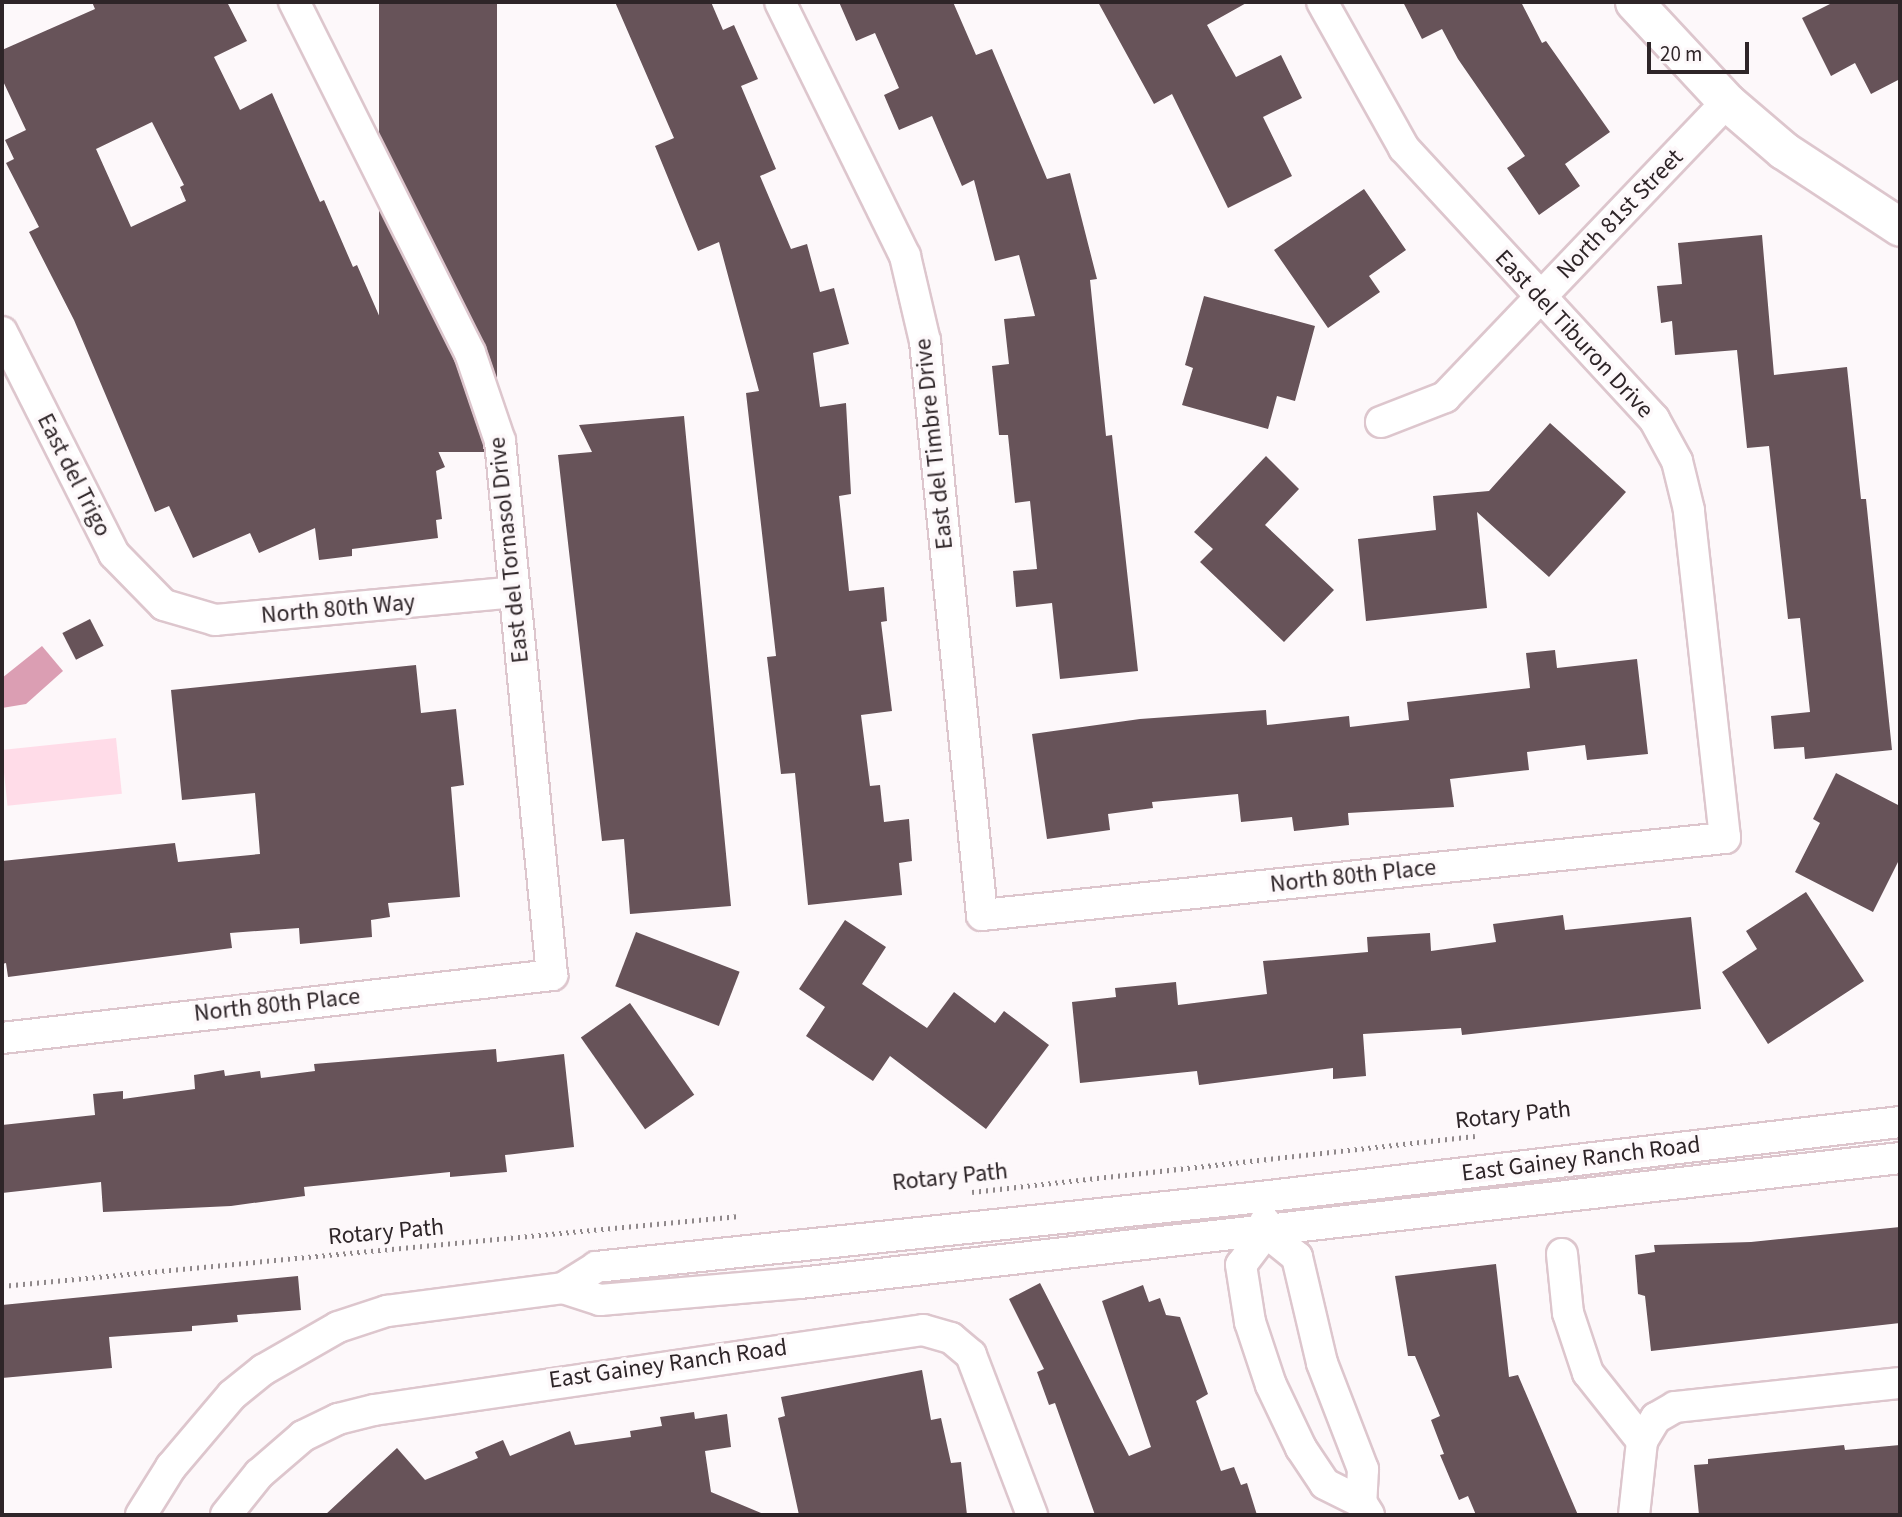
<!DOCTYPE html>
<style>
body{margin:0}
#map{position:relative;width:1902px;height:1517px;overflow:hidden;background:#fdf8fa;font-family:"Source Sans 3",sans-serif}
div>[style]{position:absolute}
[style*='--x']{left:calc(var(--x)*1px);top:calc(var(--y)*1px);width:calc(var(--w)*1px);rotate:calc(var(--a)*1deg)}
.green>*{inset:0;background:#ffdce8;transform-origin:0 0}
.water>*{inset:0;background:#db9eb3}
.building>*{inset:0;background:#675359;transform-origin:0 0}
.path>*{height:4.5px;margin-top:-2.25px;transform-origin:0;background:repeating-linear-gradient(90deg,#90898b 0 2px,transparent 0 7px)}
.roads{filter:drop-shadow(2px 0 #ddc6cd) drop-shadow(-2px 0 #ddc6cd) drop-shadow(0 2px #ddc6cd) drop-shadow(0 -2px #ddc6cd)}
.minor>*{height:30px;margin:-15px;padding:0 15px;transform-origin:15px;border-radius:15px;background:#fff}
.tertiary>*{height:37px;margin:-18.5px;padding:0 18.5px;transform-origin:18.5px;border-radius:18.5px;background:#fff}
span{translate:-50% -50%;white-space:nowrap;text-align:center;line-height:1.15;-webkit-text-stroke:7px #fdf8fa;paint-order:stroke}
.street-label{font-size:24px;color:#2e2528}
.frame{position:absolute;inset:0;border:4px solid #2e2528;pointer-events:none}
.scale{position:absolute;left:1647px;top:42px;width:102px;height:32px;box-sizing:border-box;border:4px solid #2e2528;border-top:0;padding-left:9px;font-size:21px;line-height:24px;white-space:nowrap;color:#2e2528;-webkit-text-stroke:5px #fdf8fa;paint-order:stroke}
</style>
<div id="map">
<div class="green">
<div style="left:116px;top:738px;width:56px;height:115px;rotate:84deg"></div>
</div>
<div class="water">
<div style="clip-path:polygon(42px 646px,63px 671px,26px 704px,2px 708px,2px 678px)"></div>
</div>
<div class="building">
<div style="clip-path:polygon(evenodd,92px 2px,227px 2px,247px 41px,214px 57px,240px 110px,272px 93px,320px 202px,324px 200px,353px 267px,357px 265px,445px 467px,436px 471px,442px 519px,436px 520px,438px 538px,352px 549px,352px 556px,319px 560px,315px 528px,259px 553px,250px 533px,193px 558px,169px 506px,155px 512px,74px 320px,29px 232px,39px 227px,6px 163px,14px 159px,5px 140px,26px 130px,2px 79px,2px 50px,95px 9px,92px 2px,152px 122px,184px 185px,180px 187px,186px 201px,131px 227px,96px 149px,152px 122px)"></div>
<div style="left:379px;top:2px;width:118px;height:450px"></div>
<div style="clip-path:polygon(615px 2px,711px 2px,723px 30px,734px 25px,758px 79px,741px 86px,776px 169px,760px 176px,791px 249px,807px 244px,820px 292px,834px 288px,849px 344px,813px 353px,820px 407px,846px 403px,851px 494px,839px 496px,849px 591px,884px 587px,887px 621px,881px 622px,892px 711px,861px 715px,870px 786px,880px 785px,884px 822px,909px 819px,912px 861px,899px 863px,902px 895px,808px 905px,795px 773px,781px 774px,767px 657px,776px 656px,746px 393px,759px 391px,719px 242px,698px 251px,655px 146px,674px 138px)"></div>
<div style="clip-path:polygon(839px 2px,953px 2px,976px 55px,992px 49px,1047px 179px,1070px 173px,1097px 279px,1090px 280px,1106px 436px,1112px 435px,1138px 671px,1060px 679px,1052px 603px,1016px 607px,1013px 571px,1037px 569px,1030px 501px,1015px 503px,1008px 435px,999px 435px,992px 366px,1009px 364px,1004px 319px,1035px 316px,1019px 255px,995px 261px,974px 180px,962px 186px,932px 116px,899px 130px,884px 95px,899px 88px,875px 33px,856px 41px)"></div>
<div style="clip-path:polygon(1098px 2px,1248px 2px,1207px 25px,1236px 77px,1281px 55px,1302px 98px,1263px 117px,1292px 176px,1228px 208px,1172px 94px,1154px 104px)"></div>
<div style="clip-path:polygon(1403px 2px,1521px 2px,1542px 43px,1546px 41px,1610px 132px,1565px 164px,1580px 186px,1539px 215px,1507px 168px,1525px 156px,1458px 59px,1442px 29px,1422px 39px)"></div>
<div style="clip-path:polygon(1834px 2px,1900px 2px,1900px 79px,1871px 94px,1855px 63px,1831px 76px,1802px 18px)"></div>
<div style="clip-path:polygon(1364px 189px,1406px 250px,1369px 276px,1380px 292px,1328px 328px,1274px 250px)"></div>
<div style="clip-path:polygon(1762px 235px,1774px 375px,1847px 367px,1861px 499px,1866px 499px,1892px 750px,1805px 759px,1804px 747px,1774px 749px,1771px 716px,1810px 712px,1800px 618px,1788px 619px,1769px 446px,1747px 448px,1737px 350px,1675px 355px,1672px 321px,1661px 323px,1657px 286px,1682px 284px,1678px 243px)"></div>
<div style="clip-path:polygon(1204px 296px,1315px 326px,1295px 401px,1277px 396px,1268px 429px,1182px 405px,1193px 368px,1185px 365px)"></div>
<div style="clip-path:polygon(684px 416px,731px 906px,630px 914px,624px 839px,602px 841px,558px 455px,592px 452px,579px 425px)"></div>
<div style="clip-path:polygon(1550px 423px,1626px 492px,1549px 577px,1477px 512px,1487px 608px,1366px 621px,1358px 539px,1436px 530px,1433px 496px,1489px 491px)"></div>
<div style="clip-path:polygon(1266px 456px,1299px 489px,1265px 525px,1334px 590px,1284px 642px,1200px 562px,1213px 549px,1194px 532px)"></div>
<div style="left:90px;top:619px;width:30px;height:31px;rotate:63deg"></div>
<div style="clip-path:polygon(1555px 650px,1557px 668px,1637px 659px,1648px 754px,1587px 760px,1585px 745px,1527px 752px,1529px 770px,1450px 779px,1454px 807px,1348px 813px,1349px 825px,1294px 831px,1292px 817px,1241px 822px,1238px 794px,1152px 802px,1153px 808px,1108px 814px,1110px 830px,1047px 839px,1032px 734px,1140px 719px,1266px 710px,1267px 725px,1349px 716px,1350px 727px,1409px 720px,1407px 702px,1530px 688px,1526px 653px)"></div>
<div style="clip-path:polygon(416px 665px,421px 713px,456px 709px,464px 785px,451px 787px,460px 897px,388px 903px,390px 917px,371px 920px,372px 937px,300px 944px,299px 928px,230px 933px,232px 948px,8px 977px,6px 963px,2px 964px,2px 861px,175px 843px,178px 862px,260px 854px,255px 793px,182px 800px,171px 690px)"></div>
<div style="clip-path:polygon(1836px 773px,1900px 806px,1900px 858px,1873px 912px,1795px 872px,1820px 823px,1813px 819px)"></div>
<div style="clip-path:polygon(1806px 892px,1864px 981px,1768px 1044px,1722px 972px,1757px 949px,1746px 931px)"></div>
<div style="clip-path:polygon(1563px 915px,1565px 930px,1691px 917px,1701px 1009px,1462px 1035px,1461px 1028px,1363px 1034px,1366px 1076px,1333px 1079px,1333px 1068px,1199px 1085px,1197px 1071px,1080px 1083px,1072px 1002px,1116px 997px,1115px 988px,1176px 982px,1178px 1005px,1267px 994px,1263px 961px,1368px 952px,1367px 937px,1430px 933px,1431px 951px,1496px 942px,1493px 924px)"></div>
<div style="clip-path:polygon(845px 920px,886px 947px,862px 984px,927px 1028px,954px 992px,995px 1023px,1004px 1011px,1049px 1045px,986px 1129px,890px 1056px,873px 1081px,806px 1036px,825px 1007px,799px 989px)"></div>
<div style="left:636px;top:932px;width:111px;height:58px;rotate:21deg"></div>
<div style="left:630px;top:1003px;width:112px;height:60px;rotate:55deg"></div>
<div style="clip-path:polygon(496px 1049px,497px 1062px,564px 1054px,574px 1147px,505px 1155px,507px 1172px,450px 1177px,450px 1172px,304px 1187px,305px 1196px,231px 1206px,103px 1212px,101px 1182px,2px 1193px,2px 1125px,95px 1115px,93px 1094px,123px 1091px,123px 1099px,195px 1089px,194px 1075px,224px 1070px,225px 1076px,260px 1071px,261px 1078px,315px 1071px,314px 1064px)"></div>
<div style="clip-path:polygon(1900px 1227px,1900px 1323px,1651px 1351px,1645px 1296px,1638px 1294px,1635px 1255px,1655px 1252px,1654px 1245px,1751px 1242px)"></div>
<div style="clip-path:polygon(1496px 1264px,1509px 1377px,1518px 1375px,1578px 1515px,1476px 1515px,1468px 1496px,1459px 1500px,1440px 1455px,1444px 1454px,1431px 1420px,1440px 1416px,1415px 1356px,1408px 1356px,1395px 1276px)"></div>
<div style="clip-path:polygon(298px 1276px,301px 1310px,237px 1315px,238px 1322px,192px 1326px,192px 1331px,109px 1337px,112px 1368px,2px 1378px,2px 1305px)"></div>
<div style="clip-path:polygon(1040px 1283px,1129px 1456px,1151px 1447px,1102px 1301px,1143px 1285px,1149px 1302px,1160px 1298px,1166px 1315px,1180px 1317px,1208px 1394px,1196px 1401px,1221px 1471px,1234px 1467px,1241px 1485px,1247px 1483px,1257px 1515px,1095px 1515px,1055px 1403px,1049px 1405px,1037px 1372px,1044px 1369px,1009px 1299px)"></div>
<div style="clip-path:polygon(922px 1370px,931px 1420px,941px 1418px,951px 1463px,961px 1462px,967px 1515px,799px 1515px,778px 1418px,785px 1416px,781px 1397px)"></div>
<div style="clip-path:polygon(694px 1412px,695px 1419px,727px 1414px,731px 1447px,705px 1451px,711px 1492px,766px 1515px,325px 1515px,397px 1448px,425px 1480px,478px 1458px,475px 1452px,503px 1440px,510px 1456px,570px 1431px,575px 1445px,631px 1437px,630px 1431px,662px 1426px,660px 1417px)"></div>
<div style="clip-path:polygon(1844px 1445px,1845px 1450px,1900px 1445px,1900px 1515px,1699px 1515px,1694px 1465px,1708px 1464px,1708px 1459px)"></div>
</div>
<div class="path">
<div style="--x:972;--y:1192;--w:506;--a:-6.35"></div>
<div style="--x:2;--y:1286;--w:741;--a:-5.42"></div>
</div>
<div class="roads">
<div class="minor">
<div style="--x:780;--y:2;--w:283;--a:63.8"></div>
<div style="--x:905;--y:256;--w:87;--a:76.8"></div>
<div style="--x:925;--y:341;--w:577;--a:84.33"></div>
<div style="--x:982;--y:915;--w:747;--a:-5.92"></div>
<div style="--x:1725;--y:838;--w:330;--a:-96.3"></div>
<div style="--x:1689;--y:510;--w:50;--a:-103.8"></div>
<div style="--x:1677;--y:461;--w:48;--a:-118.7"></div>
<div style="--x:1654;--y:419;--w:369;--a:-132.7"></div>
<div style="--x:1404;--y:148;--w:167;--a:-119.3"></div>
<div style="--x:2;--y:332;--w:249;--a:63.2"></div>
<div style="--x:114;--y:554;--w:71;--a:45.6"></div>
<div style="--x:164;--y:605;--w:53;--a:16.4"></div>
<div style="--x:215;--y:620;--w:300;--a:-5.3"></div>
<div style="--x:1381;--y:422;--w:69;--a:-21.3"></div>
<div style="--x:1445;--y:397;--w:408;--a:-46.3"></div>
<div style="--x:2;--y:1038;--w:554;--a:-6.53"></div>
<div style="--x:552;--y:975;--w:537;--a:-95.56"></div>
<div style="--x:500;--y:441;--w:93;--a:-108.8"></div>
<div style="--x:470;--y:353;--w:393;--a:-116.6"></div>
<div style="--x:1265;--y:1222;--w:10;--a:84"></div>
<div style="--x:1266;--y:1232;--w:41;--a:127.1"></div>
<div style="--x:1241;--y:1265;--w:58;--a:81"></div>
<div style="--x:1250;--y:1322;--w:66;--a:71.6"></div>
<div style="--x:1271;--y:1385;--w:70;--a:64.5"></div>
<div style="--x:1301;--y:1448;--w:43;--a:56.3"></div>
<div style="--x:1325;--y:1484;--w:40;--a:26.6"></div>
<div style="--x:1266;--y:1232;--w:40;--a:39"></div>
<div style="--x:1297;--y:1257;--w:109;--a:76.7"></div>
<div style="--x:1322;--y:1363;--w:114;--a:68.9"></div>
<div style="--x:1363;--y:1469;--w:33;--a:93"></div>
<div style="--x:1361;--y:1502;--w:15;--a:58"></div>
<div style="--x:1562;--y:1254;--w:59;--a:84.2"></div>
<div style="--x:1568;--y:1313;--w:63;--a:71.6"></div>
<div style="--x:1588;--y:1373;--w:87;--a:51.5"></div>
<div style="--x:563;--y:1288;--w:39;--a:-32"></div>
<div style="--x:596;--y:1267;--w:669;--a:-6.01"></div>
<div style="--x:1261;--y:1197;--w:643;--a:-6.69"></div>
<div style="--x:141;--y:1515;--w:57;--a:-58"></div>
<div style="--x:171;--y:1467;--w:94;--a:-49.7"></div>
<div style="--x:232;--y:1395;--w:40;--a:-39"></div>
<div style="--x:263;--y:1370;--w:86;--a:-29.8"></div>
<div style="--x:338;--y:1327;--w:52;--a:-18.1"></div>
<div style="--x:387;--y:1311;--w:177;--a:-7.4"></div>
<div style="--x:563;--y:1288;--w:39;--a:18"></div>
<div style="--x:600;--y:1300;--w:201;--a:-4.9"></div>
<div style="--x:800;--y:1283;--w:1107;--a:-6.48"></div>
<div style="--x:226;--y:1515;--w:53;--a:-51.2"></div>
<div style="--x:259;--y:1474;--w:58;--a:-40.8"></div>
<div style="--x:303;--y:1436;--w:39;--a:-26"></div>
<div style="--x:338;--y:1419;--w:37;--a:-14"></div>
<div style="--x:374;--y:1410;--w:555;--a:-8.29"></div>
<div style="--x:923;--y:1330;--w:29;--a:16"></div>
<div style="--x:951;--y:1338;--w:26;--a:40"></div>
<div style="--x:971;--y:1355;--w:171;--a:69.1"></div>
<div style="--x:1634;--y:1515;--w:74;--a:-83.8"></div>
<div style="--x:1642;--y:1441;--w:27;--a:-59"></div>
<div style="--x:1656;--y:1418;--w:22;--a:-30"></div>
<div style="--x:1675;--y:1407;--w:226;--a:-6.1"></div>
</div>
<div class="tertiary">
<div style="--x:1634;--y:2;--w:137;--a:47.1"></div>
<div style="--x:1727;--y:102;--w:74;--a:40.6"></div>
<div style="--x:1783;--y:150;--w:140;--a:33.3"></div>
</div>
</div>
<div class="street-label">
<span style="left:1620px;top:214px;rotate:-46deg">North 81st Street</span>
<span style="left:1574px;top:334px;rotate:47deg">East del Tiburon Drive</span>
<span style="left:934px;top:444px;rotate:-96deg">East del Timbre Drive</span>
<span style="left:74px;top:475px;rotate:63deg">East del Trigo</span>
<span style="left:509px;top:550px;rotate:-96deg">East del Tornasol Drive</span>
<span style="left:338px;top:609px;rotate:-5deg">North 80th Way</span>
<span style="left:1353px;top:876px;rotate:-6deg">North 80th Place</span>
<span style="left:277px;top:1005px;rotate:-6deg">North 80th Place</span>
<span style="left:1513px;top:1115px;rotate:-6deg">Rotary Path</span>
<span style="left:1581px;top:1159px;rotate:-7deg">East Gainey Ranch Road</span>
<span style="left:950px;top:1177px;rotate:-6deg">Rotary Path</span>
<span style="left:386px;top:1232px;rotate:-5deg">Rotary Path</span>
<span style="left:668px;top:1364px;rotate:-8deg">East Gainey Ranch Road</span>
</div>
<div class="frame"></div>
<div class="scale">20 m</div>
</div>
